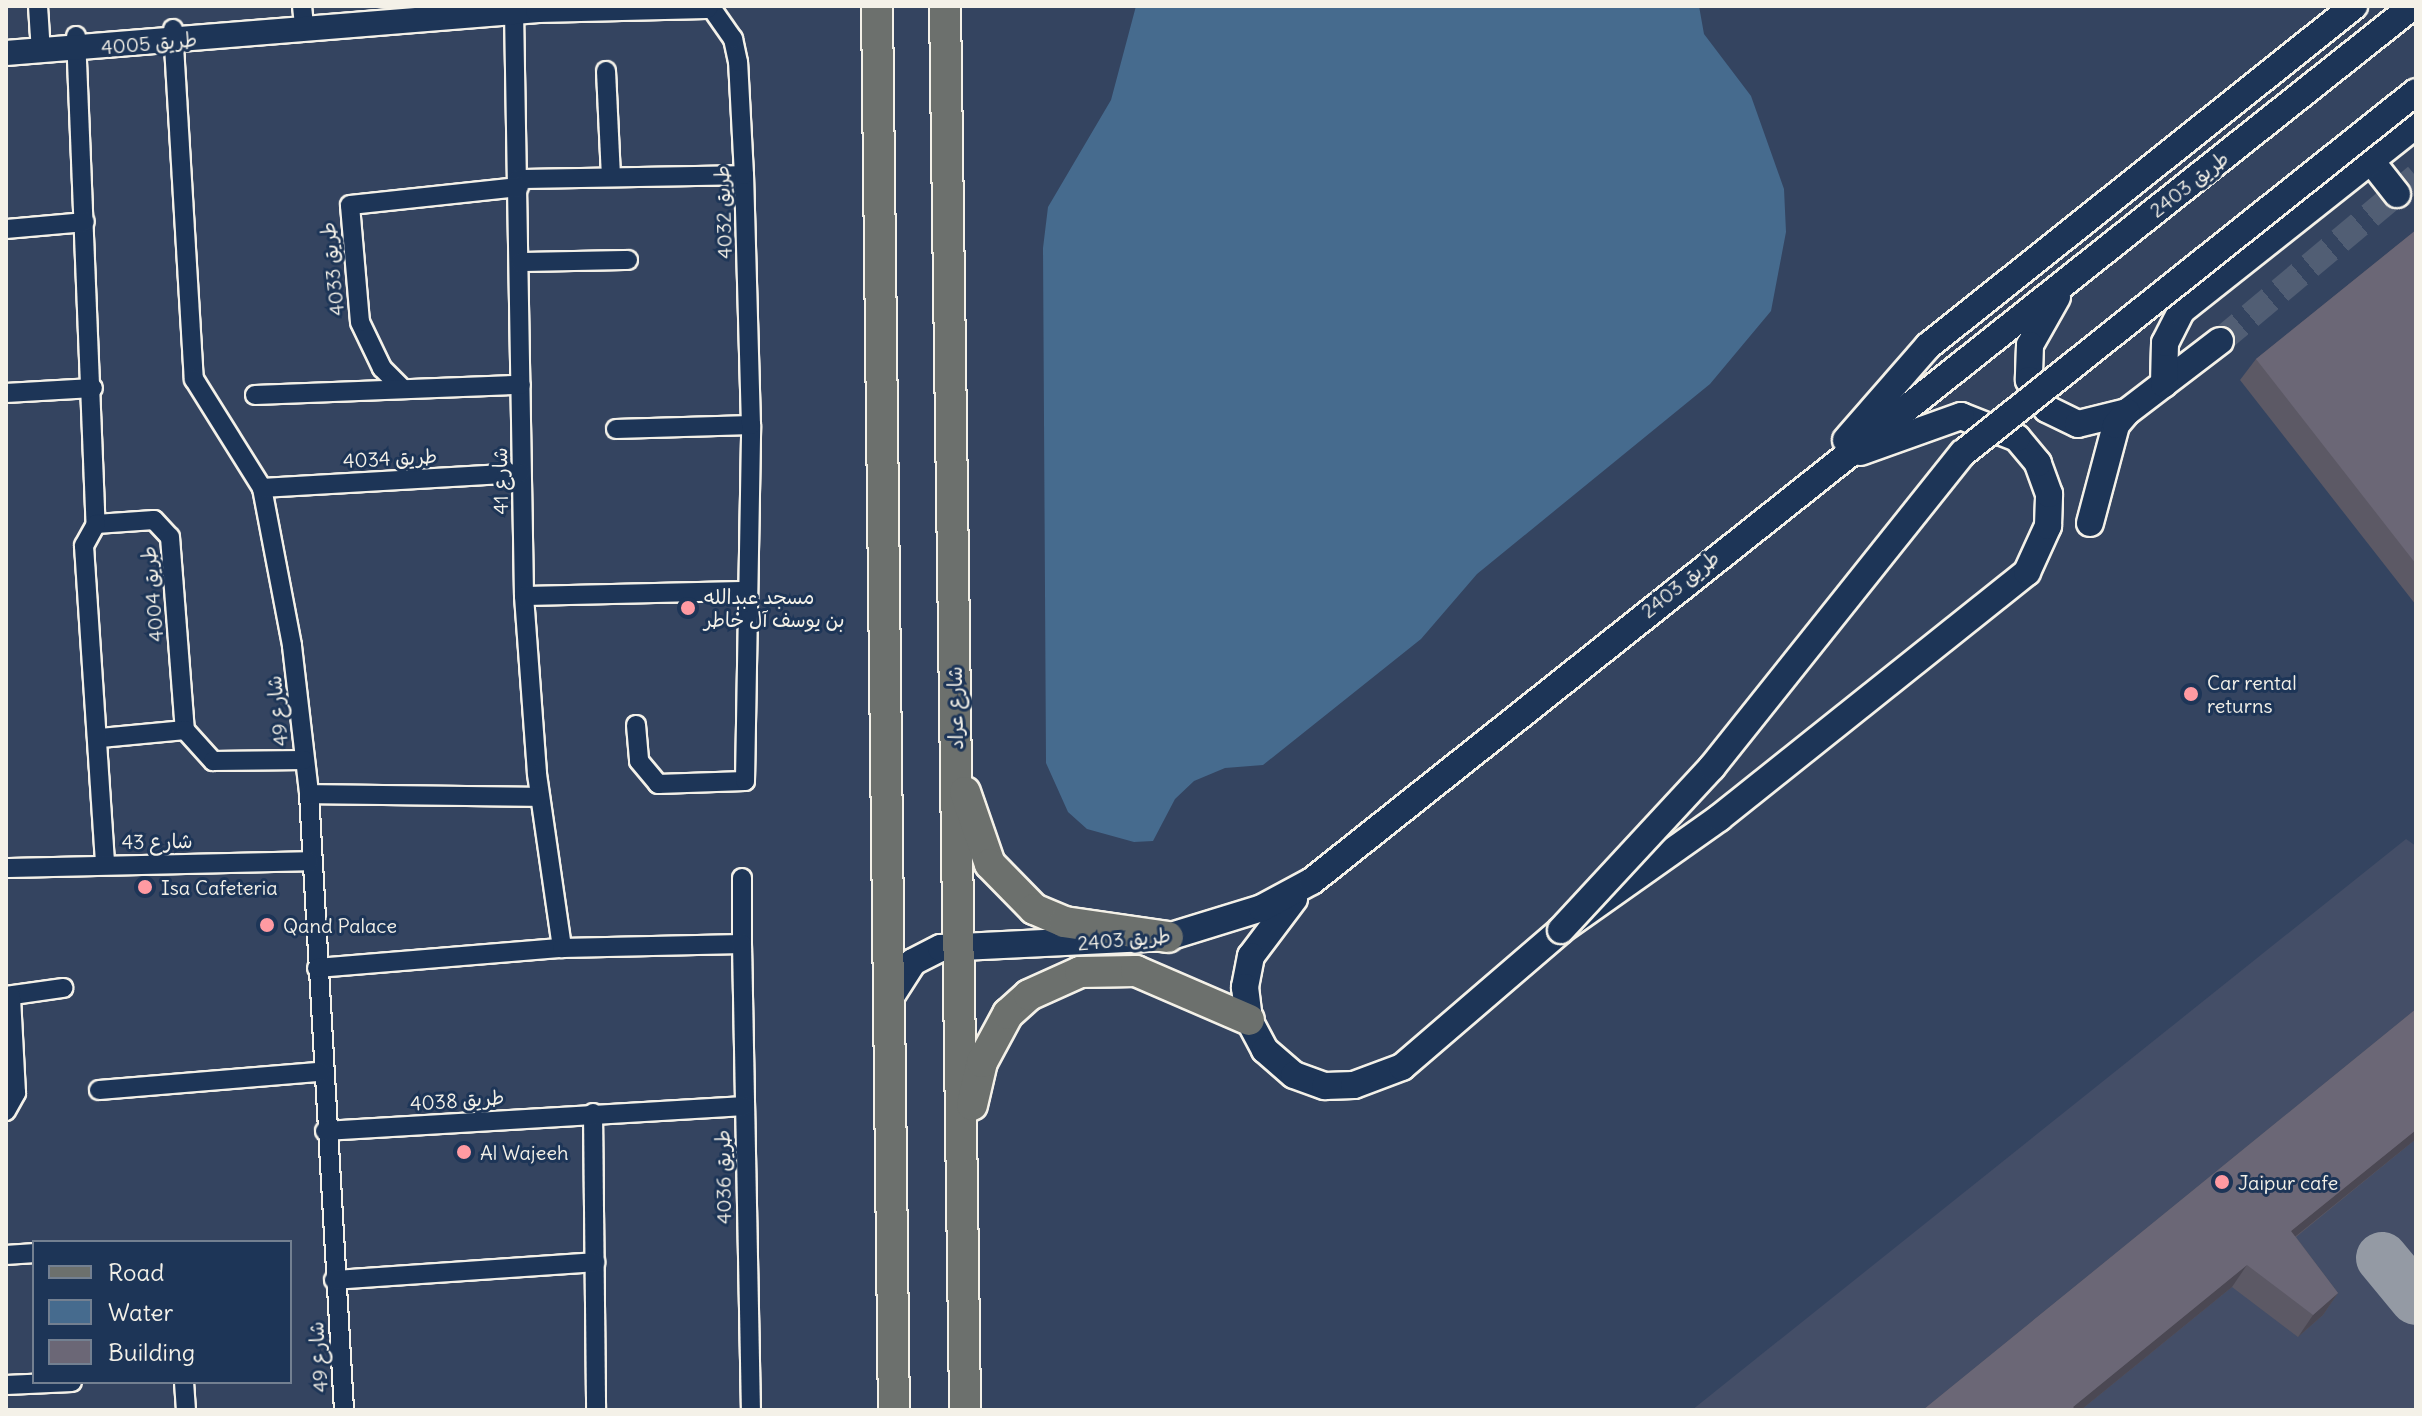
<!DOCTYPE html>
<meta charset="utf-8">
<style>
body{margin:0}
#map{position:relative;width:2422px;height:1416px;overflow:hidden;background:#344460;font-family:Delius,"Playpen Sans Arabic",sans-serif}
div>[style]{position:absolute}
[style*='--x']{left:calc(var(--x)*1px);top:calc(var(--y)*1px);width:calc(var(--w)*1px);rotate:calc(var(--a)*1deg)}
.built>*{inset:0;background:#444e67}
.water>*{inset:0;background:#466b8e}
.taxiway>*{height:52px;margin:-26px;padding:0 26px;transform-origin:26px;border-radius:26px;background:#949aa4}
.secondary-tunnel>*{height:26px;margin-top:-13px;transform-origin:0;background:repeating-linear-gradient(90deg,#515e74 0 26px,transparent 0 39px)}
.roads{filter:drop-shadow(2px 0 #f4f1e8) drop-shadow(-2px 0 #f4f1e8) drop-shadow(0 2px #f4f1e8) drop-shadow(0 -2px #f4f1e8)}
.minor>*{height:18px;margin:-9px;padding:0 9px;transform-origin:9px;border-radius:9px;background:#1d3557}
.tertiary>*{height:24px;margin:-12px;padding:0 12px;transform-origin:12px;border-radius:12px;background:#1d3557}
.secondary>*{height:26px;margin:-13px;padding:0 13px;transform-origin:13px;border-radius:13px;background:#1d3557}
.primary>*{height:30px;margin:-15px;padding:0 15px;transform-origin:15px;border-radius:15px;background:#6c706d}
.bridges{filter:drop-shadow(2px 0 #f4f1e8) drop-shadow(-2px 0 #f4f1e8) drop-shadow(0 2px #f4f1e8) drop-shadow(0 -2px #f4f1e8)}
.secondary-bridge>*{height:26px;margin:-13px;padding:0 13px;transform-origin:13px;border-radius:13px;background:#1d3557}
.wall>*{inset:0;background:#5c5965}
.shaded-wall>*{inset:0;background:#4b4853}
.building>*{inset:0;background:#6b6776}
.dots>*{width:22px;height:22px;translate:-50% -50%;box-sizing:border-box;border:4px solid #1d3557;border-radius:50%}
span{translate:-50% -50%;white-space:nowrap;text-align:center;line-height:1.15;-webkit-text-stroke:6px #1d3557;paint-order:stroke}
.street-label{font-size:20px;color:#f4f1e8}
.poi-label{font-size:20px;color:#f4f1e8}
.left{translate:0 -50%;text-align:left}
.frame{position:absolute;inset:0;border:8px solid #f4f1e8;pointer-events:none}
.legend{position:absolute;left:32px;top:1240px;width:260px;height:144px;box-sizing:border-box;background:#1d3557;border:2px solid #738091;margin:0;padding:10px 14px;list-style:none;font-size:24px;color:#f4f1e8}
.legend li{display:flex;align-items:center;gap:16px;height:40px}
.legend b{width:40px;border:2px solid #738091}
</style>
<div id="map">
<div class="built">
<div style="clip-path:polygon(2406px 839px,2416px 846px,2416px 1410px,1692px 1410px)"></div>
</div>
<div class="water">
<div style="clip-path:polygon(1136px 6px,1699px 6px,1704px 34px,1751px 96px,1784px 189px,1786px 232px,1771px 311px,1710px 384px,1477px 574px,1421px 639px,1263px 765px,1225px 768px,1194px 781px,1175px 799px,1153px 841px,1134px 842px,1087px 829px,1068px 812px,1046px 763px,1043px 248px,1048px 207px,1111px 100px)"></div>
</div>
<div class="taxiway">
<div style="--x:2382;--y:1258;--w:53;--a:50.3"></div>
</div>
<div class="secondary-tunnel">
<div style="--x:2220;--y:341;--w:256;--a:-39.9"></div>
</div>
<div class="roads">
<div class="minor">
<div style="--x:38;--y:6;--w:46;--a:86.3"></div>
<div style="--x:302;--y:6;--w:20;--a:84"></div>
<div style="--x:514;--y:11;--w:585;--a:89.02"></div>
<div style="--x:524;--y:596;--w:178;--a:85.8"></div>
<div style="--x:537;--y:774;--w:176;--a:81.8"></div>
<div style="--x:173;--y:29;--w:351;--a:86.6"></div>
<div style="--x:194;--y:379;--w:128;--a:58"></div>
<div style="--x:262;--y:488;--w:161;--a:79.2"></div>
<div style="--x:292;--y:646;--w:149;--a:83.4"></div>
<div style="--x:309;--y:794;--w:617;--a:86.75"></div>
<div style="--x:76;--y:36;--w:488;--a:87.7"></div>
<div style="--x:96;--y:524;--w:58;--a:-3.9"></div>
<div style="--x:154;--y:520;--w:23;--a:47"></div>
<div style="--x:170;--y:537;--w:194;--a:85.6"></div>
<div style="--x:185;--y:730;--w:85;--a:174.6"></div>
<div style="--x:606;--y:71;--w:106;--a:87.3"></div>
<div style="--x:518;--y:179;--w:226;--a:-1"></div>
<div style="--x:6;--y:229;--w:79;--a:-5.1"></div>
<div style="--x:520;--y:262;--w:108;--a:-1.1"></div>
<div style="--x:403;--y:389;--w:30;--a:-135"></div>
<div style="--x:382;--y:368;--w:51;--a:-115.6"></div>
<div style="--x:360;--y:322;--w:117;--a:-94.9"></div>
<div style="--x:350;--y:205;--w:170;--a:-6.1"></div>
<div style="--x:6;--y:393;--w:87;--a:-3.3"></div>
<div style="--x:255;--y:395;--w:266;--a:-2.2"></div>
<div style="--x:616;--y:429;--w:135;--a:-1.7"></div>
<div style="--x:262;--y:488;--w:259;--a:-3.3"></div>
<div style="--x:96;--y:524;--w:25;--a:119"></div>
<div style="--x:84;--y:546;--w:319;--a:86.2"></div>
<div style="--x:524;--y:596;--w:219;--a:-1.3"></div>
<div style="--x:636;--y:725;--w:36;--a:85"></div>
<div style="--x:639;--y:761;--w:30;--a:50"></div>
<div style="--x:658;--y:784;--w:87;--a:-2"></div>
<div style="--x:745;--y:781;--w:356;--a:-89"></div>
<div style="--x:751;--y:425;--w:250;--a:-91.6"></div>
<div style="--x:744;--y:175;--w:113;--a:-93"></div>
<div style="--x:738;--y:62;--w:24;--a:-102"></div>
<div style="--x:733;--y:39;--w:40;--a:-124.9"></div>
<div style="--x:185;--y:730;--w:42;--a:47.9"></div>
<div style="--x:213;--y:761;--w:91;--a:-0.6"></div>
<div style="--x:309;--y:794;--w:231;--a:0.7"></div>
<div style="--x:6;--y:868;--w:303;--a:-1.3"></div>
<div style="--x:742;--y:878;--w:66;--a:90"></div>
<div style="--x:317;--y:968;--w:246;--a:-4.7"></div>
<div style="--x:562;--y:948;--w:180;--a:-1.3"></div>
<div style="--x:742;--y:944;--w:466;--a:88.9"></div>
<div style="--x:6;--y:996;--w:58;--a:-8"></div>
<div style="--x:99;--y:1090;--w:222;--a:-4.7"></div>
<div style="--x:6;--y:1111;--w:21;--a:-61"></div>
<div style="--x:16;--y:1093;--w:97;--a:-93"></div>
<div style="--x:593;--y:1113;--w:297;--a:89.4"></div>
<div style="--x:325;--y:1131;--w:420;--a:-3.4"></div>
<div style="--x:6;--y:1255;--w:28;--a:-4"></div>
<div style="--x:334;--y:1280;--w:262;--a:-3.9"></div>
<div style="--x:184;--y:1382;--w:28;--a:86"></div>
<div style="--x:6;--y:1385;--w:66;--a:-2.6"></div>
</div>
<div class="tertiary">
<div style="--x:6;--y:53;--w:534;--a:-4.62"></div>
<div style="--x:538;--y:10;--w:168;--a:-1.4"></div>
</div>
<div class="secondary">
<div style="--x:2371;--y:161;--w:42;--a:51.8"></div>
<div style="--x:2057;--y:297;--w:55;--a:119.4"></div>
<div style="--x:2030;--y:345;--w:35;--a:92"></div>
<div style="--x:2029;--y:380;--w:34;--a:58"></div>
<div style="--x:2047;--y:409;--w:34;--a:26"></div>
<div style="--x:2078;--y:424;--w:50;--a:-13.8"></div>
<div style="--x:2127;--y:412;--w:117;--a:-37.4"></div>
<div style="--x:2164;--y:384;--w:41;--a:-88.6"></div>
<div style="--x:2165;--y:343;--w:36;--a:-63"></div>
<div style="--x:2181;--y:311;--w:300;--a:-38.4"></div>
<div style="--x:1846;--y:440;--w:125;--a:-48.9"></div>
<div style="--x:1928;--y:346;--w:545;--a:-38.59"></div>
<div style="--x:2090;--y:523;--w:101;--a:-75.1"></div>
<div style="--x:2116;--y:425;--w:17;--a:-50"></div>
<div style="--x:1294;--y:899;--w:71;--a:127"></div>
<div style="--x:1251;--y:956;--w:32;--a:101"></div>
<div style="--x:1245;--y:987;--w:33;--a:83"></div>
<div style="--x:1249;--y:1020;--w:34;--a:62"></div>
<div style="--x:1265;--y:1050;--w:38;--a:41"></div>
<div style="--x:1294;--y:1075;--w:33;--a:20"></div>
<div style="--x:1325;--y:1086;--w:29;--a:-2"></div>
<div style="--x:1354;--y:1085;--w:51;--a:-20.6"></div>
<div style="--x:1402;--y:1067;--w:210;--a:-40.7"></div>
<div style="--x:1561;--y:930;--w:194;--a:-35.3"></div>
<div style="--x:1719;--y:818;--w:394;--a:-38.6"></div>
<div style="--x:2027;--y:572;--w:51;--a:-65.5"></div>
<div style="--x:2048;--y:526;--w:32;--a:-88"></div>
<div style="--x:2049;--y:494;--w:33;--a:-110"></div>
<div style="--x:2038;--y:463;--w:33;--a:-130"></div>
<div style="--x:2017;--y:438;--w:60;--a:-158.6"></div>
<div style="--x:1961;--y:416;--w:107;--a:160.4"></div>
<div style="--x:888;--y:1001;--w:46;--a:-57.3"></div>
<div style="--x:913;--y:962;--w:31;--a:-27"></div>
<div style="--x:941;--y:948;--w:227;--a:-2.8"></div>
<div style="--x:1168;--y:937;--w:98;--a:-17.1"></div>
<div style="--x:1262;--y:908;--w:57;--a:-28.4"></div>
<div style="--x:1312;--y:881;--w:1406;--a:-38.48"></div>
</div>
<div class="primary">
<div style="--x:877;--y:6;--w:1404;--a:89.31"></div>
<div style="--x:945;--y:6;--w:1404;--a:89.18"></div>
<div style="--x:965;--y:792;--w:76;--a:70.9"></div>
<div style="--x:990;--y:864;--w:63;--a:45.6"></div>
<div style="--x:1034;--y:909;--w:33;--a:23"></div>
<div style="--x:1064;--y:922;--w:105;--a:8.2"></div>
<div style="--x:972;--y:1105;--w:44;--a:-76.9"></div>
<div style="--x:982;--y:1062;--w:55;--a:-61.6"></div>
<div style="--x:1008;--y:1014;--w:28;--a:-42"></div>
<div style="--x:1029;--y:995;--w:56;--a:-24.3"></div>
<div style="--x:1080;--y:972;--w:56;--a:-1"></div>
<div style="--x:1136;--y:971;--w:123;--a:23.4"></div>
</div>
</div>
<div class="bridges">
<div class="secondary-bridge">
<div style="--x:1561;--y:930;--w:222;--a:-47.2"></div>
<div style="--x:1712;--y:767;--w:402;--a:-51.4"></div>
<div style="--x:1963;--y:453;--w:579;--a:-38.55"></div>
</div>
</div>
<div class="wall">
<div style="clip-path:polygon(2416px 230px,2416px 605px,2240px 380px,2256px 359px)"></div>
<div style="clip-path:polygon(2416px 1009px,2416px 1139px,2296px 1237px,2338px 1293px,2323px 1315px,2298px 1337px,2232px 1287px,2081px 1410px,1923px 1410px)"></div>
</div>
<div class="shaded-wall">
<div style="clip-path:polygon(2416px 1130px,2416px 1139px,2276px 1252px,2291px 1231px)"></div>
<div style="clip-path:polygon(2247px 1265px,2232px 1287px,2081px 1410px,2071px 1410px,2073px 1407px)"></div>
<div style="clip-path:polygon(2338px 1293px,2323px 1315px,2298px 1337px,2313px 1315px)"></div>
</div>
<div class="building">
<div style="clip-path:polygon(2416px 230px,2416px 564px,2256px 359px)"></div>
<div style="clip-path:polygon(2416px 1009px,2416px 1130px,2291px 1231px,2338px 1293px,2313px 1315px,2247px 1265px,2073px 1407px,2076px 1410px,1923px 1410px)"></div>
</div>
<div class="dots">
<div style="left:688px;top:608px;background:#ff9aa2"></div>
<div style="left:2191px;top:694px;background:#ff9aa2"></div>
<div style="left:145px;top:887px;background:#ff9aa2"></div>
<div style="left:267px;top:925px;background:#ff9aa2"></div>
<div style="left:464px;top:1152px;background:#ff9aa2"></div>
<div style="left:2222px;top:1182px;background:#ff9aa2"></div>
</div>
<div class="street-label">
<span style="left:149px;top:43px;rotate:-5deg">طريق 4005</span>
<span style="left:2189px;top:184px;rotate:-38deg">طريق 2403</span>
<span style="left:723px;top:212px;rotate:-92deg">طريق 4032</span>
<span style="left:332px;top:269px;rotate:-96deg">طريق 4033</span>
<span style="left:390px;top:458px;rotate:-3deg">طريق 4034</span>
<span style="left:500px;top:481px;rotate:-91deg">شارع 41</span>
<span style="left:1680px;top:584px;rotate:-39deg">طريق 2403</span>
<span style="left:152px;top:594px;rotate:-95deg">طريق 4004</span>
<span style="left:955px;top:708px;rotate:-91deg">شارع عراد</span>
<span style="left:277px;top:711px;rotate:-96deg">شارع 49</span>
<span style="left:157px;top:841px;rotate:-1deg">شارع 43</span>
<span style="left:1124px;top:939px;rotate:-5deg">طريق 2403</span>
<span style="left:457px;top:1100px;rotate:-4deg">طريق 4038</span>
<span style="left:723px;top:1177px;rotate:-91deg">طريق 4036</span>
<span style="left:318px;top:1357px;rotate:-94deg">شارع 49</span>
</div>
<div class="poi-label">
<span class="left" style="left:704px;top:608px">مسجد عبدالله<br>بن يوسف آل خاطر</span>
<span class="left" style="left:2207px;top:694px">Car rental<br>returns</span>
<span class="left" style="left:161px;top:887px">Isa Cafeteria</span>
<span class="left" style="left:283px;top:925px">Qand Palace</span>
<span class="left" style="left:480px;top:1152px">Al Wajeeh</span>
<span class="left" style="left:2238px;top:1182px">Jaipur cafe</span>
</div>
<div class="frame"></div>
<ul class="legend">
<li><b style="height:10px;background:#6c706d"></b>Road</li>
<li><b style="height:22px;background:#466b8e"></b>Water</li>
<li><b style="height:22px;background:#6b6776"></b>Building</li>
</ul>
</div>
